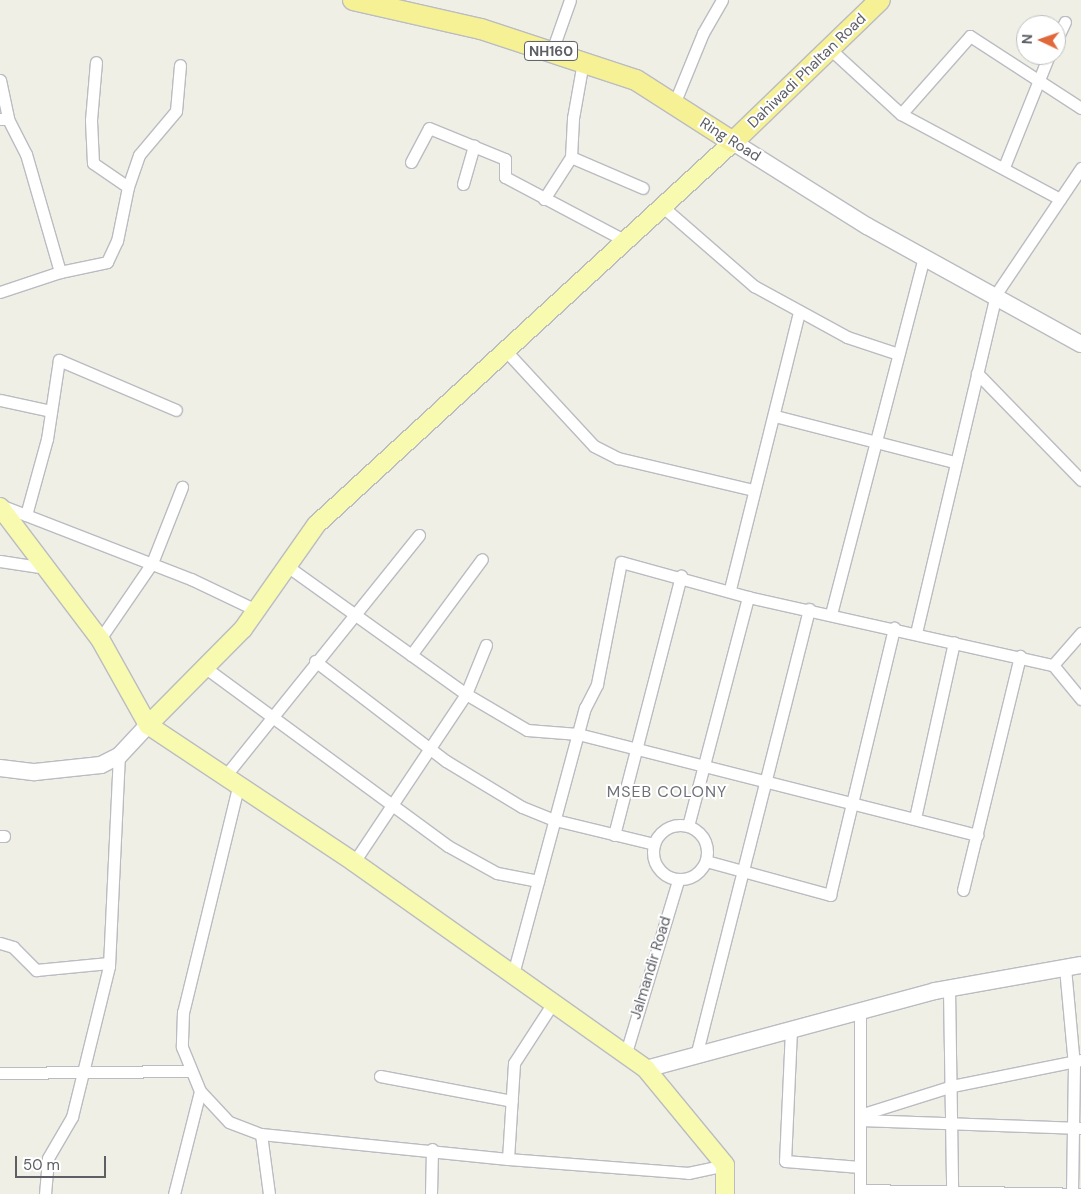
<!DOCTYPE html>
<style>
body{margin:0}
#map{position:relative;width:1081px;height:1194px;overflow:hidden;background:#efefe6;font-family:"DM Sans",sans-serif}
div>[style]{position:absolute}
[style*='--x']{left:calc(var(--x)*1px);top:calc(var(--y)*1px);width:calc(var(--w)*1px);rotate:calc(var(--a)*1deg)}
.roads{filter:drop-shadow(1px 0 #babcc1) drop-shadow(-1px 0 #babcc1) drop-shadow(0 1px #babcc1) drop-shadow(0 -1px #babcc1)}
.street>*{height:11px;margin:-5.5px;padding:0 5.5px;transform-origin:5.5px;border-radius:5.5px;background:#fff}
.street>.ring{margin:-5.5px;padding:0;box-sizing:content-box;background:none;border:11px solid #fff;border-radius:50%}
.secondary>*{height:16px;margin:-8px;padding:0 8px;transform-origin:8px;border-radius:8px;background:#fff}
.primary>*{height:18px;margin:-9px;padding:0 9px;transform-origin:9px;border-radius:9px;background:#f8faaf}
.highway>*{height:20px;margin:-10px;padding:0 10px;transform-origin:10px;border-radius:10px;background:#f7f195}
span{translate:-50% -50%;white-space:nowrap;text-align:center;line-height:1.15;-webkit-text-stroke:4px #fff;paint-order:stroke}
.shield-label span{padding:1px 4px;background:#fff;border:1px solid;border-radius:4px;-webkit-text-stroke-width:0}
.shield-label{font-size:14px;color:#5d5f65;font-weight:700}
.street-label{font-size:15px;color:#5d5f65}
.neighbourhood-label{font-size:16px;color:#6e7177;letter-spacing:1px}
.north{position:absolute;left:1016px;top:15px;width:50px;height:50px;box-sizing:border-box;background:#fff;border:1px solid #bebfc1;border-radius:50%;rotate:273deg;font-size:14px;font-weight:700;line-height:20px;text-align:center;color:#5d5f65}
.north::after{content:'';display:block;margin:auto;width:18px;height:22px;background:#e0683b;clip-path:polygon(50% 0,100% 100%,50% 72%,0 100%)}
.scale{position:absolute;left:15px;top:1156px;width:91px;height:22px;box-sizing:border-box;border:2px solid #5d5f65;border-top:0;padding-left:6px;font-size:15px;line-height:18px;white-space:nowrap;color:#5d5f65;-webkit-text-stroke:4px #fff;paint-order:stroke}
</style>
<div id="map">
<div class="roads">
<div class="street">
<div style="--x:1056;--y:41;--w:21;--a:-65"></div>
<div style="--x:830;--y:49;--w:96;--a:42.5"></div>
<div style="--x:552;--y:51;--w:54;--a:-70.6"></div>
<div style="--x:0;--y:80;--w:40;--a:78"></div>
<div style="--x:674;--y:104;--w:77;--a:-67.8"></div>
<div style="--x:703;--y:33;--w:38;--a:-60"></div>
<div style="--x:0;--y:119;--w:8;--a:0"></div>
<div style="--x:8;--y:119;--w:39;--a:63"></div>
<div style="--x:26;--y:154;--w:123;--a:73.9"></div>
<div style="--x:60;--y:272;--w:63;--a:161.6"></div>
<div style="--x:571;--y:157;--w:78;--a:23.3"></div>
<div style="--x:411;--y:162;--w:38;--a:-62"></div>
<div style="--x:429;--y:128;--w:82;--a:22.2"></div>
<div style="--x:505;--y:159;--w:18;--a:90"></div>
<div style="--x:505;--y:177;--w:137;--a:27.9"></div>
<div style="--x:1004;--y:167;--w:121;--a:-68.1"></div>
<div style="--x:463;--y:184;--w:40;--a:-74"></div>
<div style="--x:128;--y:187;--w:34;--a:-71"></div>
<div style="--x:139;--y:155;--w:57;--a:-49.9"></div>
<div style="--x:176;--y:111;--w:46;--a:-85"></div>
<div style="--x:544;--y:199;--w:50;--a:-57.3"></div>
<div style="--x:571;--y:157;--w:39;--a:-87"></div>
<div style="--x:573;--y:118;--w:57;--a:-79.9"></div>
<div style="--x:1060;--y:199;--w:180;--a:-151.9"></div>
<div style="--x:901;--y:114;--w:104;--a:-48.5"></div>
<div style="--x:970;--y:36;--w:132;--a:33"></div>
<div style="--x:663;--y:207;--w:121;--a:41"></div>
<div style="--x:754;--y:286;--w:106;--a:28.7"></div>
<div style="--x:847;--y:337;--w:54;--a:18.4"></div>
<div style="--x:60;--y:272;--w:48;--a:-12"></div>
<div style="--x:107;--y:262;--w:23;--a:-65"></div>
<div style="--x:117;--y:241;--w:55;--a:-78.5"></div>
<div style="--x:128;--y:187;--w:42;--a:-145.6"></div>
<div style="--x:93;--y:163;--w:43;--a:-92.7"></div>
<div style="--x:91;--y:120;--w:58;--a:-85.1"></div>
<div style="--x:506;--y:351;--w:129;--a:47.2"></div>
<div style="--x:594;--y:446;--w:27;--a:27"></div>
<div style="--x:618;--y:458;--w:139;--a:13.3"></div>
<div style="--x:977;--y:373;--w:149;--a:45.8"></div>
<div style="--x:0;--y:400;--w:52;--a:12.2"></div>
<div style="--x:775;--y:416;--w:185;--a:14.4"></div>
<div style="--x:0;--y:505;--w:205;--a:21.2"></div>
<div style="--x:191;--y:579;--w:72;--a:25.5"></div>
<div style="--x:26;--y:515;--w:79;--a:-74.6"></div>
<div style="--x:47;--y:439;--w:80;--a:-81.4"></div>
<div style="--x:59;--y:360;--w:127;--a:23.1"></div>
<div style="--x:0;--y:561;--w:47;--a:8.7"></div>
<div style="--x:287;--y:566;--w:220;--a:35.6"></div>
<div style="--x:466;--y:694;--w:71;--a:30.5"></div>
<div style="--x:527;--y:730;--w:51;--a:4.5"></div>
<div style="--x:578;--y:734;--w:412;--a:14.2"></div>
<div style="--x:730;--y:589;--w:284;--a:-76"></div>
<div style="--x:831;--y:614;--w:370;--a:-75.4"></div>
<div style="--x:916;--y:633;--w:348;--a:-76.7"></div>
<div style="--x:996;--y:294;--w:152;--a:-56"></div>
<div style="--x:100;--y:639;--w:92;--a:-55.6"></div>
<div style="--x:152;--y:563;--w:82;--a:-68.5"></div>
<div style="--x:411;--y:655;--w:119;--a:-53.5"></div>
<div style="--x:315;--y:661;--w:165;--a:37.4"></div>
<div style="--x:446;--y:761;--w:89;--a:31.2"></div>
<div style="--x:522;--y:807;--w:35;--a:22"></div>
<div style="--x:555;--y:820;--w:102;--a:13.6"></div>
<div style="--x:1053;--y:665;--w:44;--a:50.5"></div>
<div style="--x:203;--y:666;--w:304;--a:36.3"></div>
<div style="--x:448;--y:846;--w:56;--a:28.9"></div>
<div style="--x:497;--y:873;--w:42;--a:11"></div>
<div style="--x:226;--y:775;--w:308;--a:-51.2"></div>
<div style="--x:239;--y:783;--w:236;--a:103.7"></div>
<div style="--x:183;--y:1012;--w:35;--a:92"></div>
<div style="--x:182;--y:1047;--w:48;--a:67.8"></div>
<div style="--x:200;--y:1091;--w:42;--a:46.9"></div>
<div style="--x:229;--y:1122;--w:34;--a:21"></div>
<div style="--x:261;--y:1134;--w:248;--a:5.8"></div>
<div style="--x:508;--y:1159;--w:181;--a:4.4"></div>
<div style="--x:688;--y:1173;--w:38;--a:-12"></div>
<div style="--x:915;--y:818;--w:180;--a:-77.5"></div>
<div class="ring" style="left:653px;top:825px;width:43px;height:43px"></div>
<div style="--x:688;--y:826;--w:237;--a:-75.3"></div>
<div style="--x:614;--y:835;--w:268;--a:-75.5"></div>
<div style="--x:0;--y:836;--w:4;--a:0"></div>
<div style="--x:706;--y:861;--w:129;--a:15.3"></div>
<div style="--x:830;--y:895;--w:275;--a:-76.5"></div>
<div style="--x:354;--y:862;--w:202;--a:-56.3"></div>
<div style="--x:466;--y:694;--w:53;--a:-67.8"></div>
<div style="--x:963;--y:890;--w:241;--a:-76.3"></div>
<div style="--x:0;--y:943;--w:14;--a:17"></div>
<div style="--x:13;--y:947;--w:33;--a:45"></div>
<div style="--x:36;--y:970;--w:73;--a:-5.5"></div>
<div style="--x:1065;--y:968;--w:97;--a:84.7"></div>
<div style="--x:1074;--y:1065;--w:129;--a:90.9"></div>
<div style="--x:513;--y:974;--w:276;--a:-74.9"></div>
<div style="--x:585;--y:708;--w:27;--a:-63"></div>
<div style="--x:597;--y:684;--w:124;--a:-78.9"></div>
<div style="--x:621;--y:562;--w:132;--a:15.4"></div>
<div style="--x:748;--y:597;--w:312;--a:12.6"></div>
<div style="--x:1053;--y:665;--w:43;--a:-48.8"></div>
<div style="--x:949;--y:989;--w:202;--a:89.1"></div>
<div style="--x:860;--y:1011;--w:183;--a:90"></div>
<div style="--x:791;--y:1030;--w:131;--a:92.6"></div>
<div style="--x:785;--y:1161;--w:75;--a:4.6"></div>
<div style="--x:697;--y:1052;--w:457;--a:-75.8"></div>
<div style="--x:625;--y:1056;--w:184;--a:-73.2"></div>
<div style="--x:0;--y:1073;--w:189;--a:-0.6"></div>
<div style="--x:380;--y:1076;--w:134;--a:10.7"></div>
<div style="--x:860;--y:1115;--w:96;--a:-17.5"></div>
<div style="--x:952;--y:1086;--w:132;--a:-11.4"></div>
<div style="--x:860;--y:1120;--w:221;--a:2.1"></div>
<div style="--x:261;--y:1134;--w:61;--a:82.4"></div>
<div style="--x:508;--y:1159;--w:96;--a:-86.4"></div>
<div style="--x:514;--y:1063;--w:72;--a:-57"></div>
<div style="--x:860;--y:1190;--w:221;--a:1"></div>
<div style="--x:45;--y:1194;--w:36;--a:-85"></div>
<div style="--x:48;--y:1158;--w:48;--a:-59.7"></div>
<div style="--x:72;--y:1117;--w:155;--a:-76.2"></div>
<div style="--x:109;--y:966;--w:210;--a:-87.3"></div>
<div style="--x:174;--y:1194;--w:106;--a:-75.8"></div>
<div style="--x:431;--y:1194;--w:45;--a:-88.7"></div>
</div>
<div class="secondary">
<div style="--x:733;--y:142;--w:158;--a:32.1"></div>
<div style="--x:867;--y:226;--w:244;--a:28.9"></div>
<div style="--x:0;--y:768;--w:35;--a:7"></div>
<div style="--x:35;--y:772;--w:66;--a:-6.1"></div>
<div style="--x:101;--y:765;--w:20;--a:-27"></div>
<div style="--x:119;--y:756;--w:42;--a:-46.9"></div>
<div style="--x:646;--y:1069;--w:299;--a:-15.1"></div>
<div style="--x:935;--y:991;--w:148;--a:-10.1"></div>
</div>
<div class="primary">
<div style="--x:0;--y:507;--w:166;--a:52.9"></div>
<div style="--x:100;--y:639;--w:98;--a:60.8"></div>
<div style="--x:148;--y:725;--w:247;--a:33.6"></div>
<div style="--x:354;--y:862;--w:358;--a:35.3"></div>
<div style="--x:646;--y:1069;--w:124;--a:50.5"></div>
<div style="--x:725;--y:1165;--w:29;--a:90"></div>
<div style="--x:148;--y:725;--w:135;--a:-45.3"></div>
<div style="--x:243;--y:629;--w:127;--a:-54.9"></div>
<div style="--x:316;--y:525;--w:566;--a:-42.57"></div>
</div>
<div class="highway">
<div style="--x:353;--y:0;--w:131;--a:12.8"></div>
<div style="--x:481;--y:29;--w:163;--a:18.2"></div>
<div style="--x:636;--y:80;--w:115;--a:32.6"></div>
<div style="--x:733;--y:142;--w:204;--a:-44"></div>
</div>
</div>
<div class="shield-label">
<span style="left:551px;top:51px">NH160</span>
</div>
<div class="street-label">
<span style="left:807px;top:71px;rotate:-44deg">Dahiwadi Phaltan Road</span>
<span style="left:730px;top:140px;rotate:32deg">Ring Road</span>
<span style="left:651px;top:968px;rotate:-73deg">Jalmandir Road</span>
</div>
<div class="neighbourhood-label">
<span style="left:667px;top:792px">MSEB COLONY</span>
</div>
<div class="north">N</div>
<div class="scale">50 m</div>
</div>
